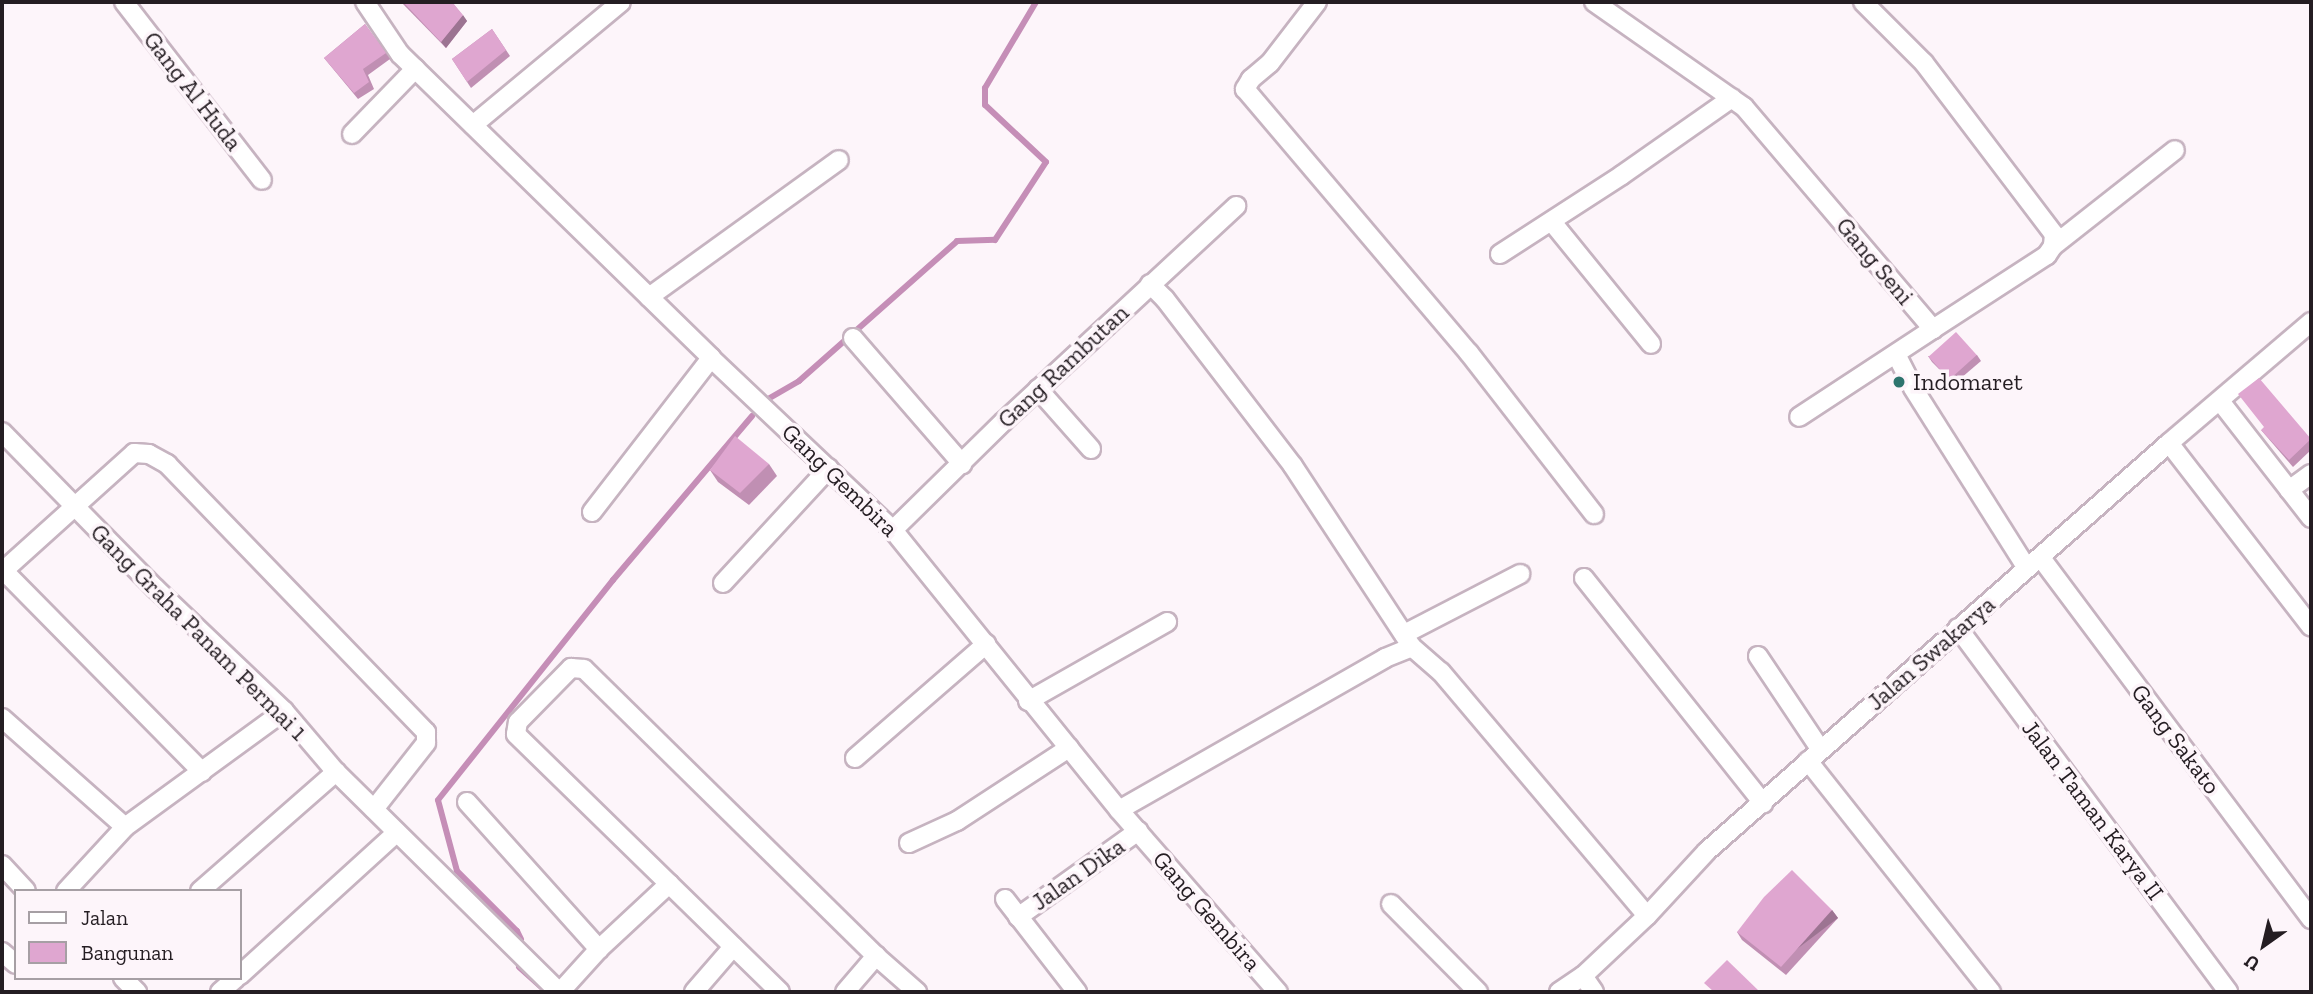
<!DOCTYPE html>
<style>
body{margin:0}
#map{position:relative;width:2313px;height:994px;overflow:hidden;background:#fdf5fa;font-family:"Zilla Slab",serif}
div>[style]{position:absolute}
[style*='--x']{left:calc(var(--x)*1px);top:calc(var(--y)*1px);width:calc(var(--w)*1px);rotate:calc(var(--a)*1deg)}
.stream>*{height:6px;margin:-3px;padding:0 3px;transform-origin:3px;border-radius:3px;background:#c58eb7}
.roads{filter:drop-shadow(2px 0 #c6b3c0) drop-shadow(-2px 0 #c6b3c0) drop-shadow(0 2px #c6b3c0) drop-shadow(0 -2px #c6b3c0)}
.street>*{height:18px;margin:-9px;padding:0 9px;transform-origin:9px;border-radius:9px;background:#fff}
.wall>*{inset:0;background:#c08fb3}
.shaded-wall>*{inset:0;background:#9c7492;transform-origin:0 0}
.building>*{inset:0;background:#dfa6d0;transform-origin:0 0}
.dots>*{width:19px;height:19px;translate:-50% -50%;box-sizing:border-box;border:4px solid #fdf5fa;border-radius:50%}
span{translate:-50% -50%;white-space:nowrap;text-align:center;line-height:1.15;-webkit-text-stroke:7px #fdf5fa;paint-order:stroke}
.street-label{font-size:24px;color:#241d22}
.poi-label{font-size:24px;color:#241d22}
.left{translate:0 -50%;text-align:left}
.frame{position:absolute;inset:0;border:4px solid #241d22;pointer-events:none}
.legend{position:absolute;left:14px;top:889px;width:228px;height:91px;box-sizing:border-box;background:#fdf5fa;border:2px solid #a69fa4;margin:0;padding:9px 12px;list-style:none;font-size:21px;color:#241d22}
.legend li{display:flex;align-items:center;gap:14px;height:35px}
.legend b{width:35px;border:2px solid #a69fa4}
.north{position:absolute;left:2229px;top:910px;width:70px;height:70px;-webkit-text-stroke:5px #fdf5fa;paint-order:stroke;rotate:214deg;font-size:19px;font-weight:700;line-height:28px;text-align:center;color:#241d22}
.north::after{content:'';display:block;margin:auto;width:24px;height:32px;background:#241d22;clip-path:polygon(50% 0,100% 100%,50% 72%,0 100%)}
</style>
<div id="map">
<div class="stream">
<div style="--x:768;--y:399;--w:36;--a:-30"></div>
<div style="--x:799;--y:381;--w:211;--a:-41.5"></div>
<div style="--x:957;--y:241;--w:38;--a:-2"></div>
<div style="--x:995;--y:240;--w:93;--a:-56.8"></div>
<div style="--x:1046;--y:162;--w:83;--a:-136.9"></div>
<div style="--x:985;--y:105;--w:17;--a:-90"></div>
<div style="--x:985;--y:88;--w:100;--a:-59.3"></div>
<div style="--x:521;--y:939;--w:9;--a:-117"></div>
<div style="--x:517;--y:931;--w:85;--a:-135"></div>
<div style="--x:457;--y:871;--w:73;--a:-105"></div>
<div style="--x:438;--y:800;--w:281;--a:-51.5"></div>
<div style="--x:613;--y:580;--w:215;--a:-49.7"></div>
<div style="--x:519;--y:967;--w:36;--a:42"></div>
</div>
<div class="roads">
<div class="street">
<div style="--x:124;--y:2;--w:225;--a:52.2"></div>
<div style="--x:365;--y:2;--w:63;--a:56.1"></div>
<div style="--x:400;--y:54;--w:435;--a:44.3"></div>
<div style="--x:711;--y:358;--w:250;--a:43.4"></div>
<div style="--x:893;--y:530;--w:360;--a:51.1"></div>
<div style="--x:1119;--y:810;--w:242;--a:48.9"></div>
<div style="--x:1317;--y:2;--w:77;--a:127.6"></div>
<div style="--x:1270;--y:63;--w:25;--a:140"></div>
<div style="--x:1251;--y:79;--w:12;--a:121"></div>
<div style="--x:1245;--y:89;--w:346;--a:49.7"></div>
<div style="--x:1469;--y:353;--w:204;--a:52.2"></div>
<div style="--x:1594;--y:2;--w:183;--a:35"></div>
<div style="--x:1744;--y:107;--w:292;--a:49.6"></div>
<div style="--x:1933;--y:329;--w:160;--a:146.7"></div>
<div style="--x:1863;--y:2;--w:86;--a:45"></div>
<div style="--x:1924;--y:63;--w:215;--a:52.8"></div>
<div style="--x:2054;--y:234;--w:12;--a:95"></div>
<div style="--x:2053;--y:246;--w:11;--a:124"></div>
<div style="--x:2047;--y:255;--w:136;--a:147"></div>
<div style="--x:473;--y:125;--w:192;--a:-39.7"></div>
<div style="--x:352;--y:134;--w:91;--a:-45.9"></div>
<div style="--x:1552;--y:222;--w:157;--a:50.9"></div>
<div style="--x:2053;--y:246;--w:155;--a:-38.2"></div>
<div style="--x:1500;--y:254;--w:145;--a:-32.9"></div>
<div style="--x:1622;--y:175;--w:134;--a:-35"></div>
<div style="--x:1150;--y:284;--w:21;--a:45"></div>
<div style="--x:1165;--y:299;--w:210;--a:52.5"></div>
<div style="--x:1293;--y:466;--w:217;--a:56.7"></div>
<div style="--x:649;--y:297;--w:234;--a:-35.8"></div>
<div style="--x:853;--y:338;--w:167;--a:49.1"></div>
<div style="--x:1896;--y:354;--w:38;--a:63"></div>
<div style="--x:1913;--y:388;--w:213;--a:57.7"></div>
<div style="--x:1038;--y:389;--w:80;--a:48.5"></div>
<div style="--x:2220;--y:401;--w:148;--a:52.1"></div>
<div style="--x:2;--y:432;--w:219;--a:45.6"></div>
<div style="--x:155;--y:588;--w:178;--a:43.6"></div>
<div style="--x:284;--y:711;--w:80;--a:49.6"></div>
<div style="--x:336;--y:772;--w:313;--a:44.6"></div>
<div style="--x:2169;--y:443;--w:232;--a:52.3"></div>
<div style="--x:2289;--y:490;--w:27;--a:-36"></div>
<div style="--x:592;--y:512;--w:195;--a:-52.3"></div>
<div style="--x:893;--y:530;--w:154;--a:-44.5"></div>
<div style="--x:1003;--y:422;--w:318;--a:-42.8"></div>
<div style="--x:2041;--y:558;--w:451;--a:53.2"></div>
<div style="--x:2;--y:569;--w:285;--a:45.4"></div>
<div style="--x:2;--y:572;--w:178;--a:-42"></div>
<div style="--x:134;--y:453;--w:15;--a:4"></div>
<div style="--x:149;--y:454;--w:21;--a:29"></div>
<div style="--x:167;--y:464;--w:373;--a:46"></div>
<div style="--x:426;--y:732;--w:11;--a:90"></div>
<div style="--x:426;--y:743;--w:84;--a:128.2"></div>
<div style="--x:1584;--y:578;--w:288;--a:51.5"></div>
<div style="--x:723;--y:583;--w:156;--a:-47.3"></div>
<div style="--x:1958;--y:628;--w:453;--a:53.4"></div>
<div style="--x:1404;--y:634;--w:131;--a:-27.3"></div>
<div style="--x:1758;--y:656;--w:113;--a:56.2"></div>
<div style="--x:1028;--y:701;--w:160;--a:-29.6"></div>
<div style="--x:2;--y:718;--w:164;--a:41.5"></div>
<div style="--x:855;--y:758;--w:174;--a:-41"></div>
<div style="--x:1808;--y:761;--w:295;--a:51.6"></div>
<div style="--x:467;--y:802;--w:198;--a:48.1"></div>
<div style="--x:599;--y:949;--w:58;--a:132.2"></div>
<div style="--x:1119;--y:810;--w:306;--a:-29.7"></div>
<div style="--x:1385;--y:658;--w:29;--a:-22"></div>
<div style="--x:1412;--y:647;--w:38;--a:41"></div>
<div style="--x:1441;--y:672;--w:319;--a:49.8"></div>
<div style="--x:909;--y:843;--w:53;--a:-24.6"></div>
<div style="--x:957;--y:821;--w:134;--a:-33.1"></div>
<div style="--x:2;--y:865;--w:35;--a:47"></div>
<div style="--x:66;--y:891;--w:87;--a:-47.3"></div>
<div style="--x:125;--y:827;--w:197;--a:-36.1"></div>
<div style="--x:200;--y:891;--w:181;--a:-41.2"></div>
<div style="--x:1005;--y:899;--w:118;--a:52.3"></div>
<div style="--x:1391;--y:904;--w:124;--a:45.3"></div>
<div style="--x:1018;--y:917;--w:148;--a:-35.6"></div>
<div style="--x:599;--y:949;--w:96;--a:-42.9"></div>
<div style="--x:2;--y:952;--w:18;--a:41"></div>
<div style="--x:240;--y:975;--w:212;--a:-42.3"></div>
<div style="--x:1583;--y:976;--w:19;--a:55"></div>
<div style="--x:123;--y:978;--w:20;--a:45"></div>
<div style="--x:220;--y:992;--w:21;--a:-41"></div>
<div style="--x:694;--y:992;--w:60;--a:-49.1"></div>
<div style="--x:780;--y:992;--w:369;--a:-135.7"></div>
<div style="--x:516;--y:734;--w:12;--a:-81"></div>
<div style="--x:518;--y:722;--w:76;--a:-45.5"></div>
<div style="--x:571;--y:668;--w:13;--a:4"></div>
<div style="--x:584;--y:669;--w:409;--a:44.5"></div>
<div style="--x:876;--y:956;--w:55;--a:41.3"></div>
<div style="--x:845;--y:992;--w:48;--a:-49.3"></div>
<div style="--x:1559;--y:992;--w:29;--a:-34"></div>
<div style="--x:1583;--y:976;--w:88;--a:-43.2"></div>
<div style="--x:1647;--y:916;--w:88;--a:-47.3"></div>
<div style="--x:1707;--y:851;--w:616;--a:-41.45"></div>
<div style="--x:2169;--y:443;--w:187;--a:-40.4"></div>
</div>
</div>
<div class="wall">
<div style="clip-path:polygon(401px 2px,452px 2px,467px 21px,446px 48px)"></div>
<div style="clip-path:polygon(365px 24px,390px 59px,368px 75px,374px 89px,358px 99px,324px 58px)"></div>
<div style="clip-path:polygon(492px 29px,510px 56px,471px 88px,452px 59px)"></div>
<div style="clip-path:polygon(1977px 355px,1981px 361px,1954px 384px,1932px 362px,1928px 356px)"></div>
<div style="clip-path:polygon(2261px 430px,2311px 439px,2311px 450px,2293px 467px)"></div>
<div style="clip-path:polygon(769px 464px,777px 476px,749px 505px,718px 482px,710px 470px)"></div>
<div style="clip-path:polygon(1832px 910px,1838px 918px,1786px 975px,1742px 940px,1737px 932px)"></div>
</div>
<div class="shaded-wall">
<div style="clip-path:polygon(463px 15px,467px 21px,446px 48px,441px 42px)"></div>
<div style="left:1832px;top:910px;width:10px;height:76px;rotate:53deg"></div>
</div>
<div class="building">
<div style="clip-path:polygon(403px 2px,452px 2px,463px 15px,441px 42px)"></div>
<div style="clip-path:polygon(365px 24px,386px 53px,363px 69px,369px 82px,354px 93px,324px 58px)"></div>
<div style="clip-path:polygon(492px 29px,506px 50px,467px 82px,452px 59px)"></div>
<div style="left:1956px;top:332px;width:31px;height:37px;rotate:48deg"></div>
<div style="clip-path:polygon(2259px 378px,2311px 439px,2289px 460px,2261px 430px,2264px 427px,2238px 394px)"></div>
<div style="clip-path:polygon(735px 436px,769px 464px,740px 493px,710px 470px)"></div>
<div style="clip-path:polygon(1792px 870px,1832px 910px,1781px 967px,1737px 932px,1764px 897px)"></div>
<div style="clip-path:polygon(1727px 960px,1760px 992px,1714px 992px,1704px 983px)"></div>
</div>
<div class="dots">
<div style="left:1899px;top:382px;background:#2d756e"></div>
</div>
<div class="street-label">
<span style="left:193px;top:91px;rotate:52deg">Gang Al Huda</span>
<span style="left:1875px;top:261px;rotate:50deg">Gang Seni</span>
<span style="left:1063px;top:366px;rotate:-43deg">Gang Rambutan</span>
<span style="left:840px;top:480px;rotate:44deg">Gang Gembira</span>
<span style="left:199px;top:632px;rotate:45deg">Gang Graha Panam Permai 1</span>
<span style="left:1931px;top:653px;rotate:-41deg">Jalan Swakarya</span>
<span style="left:2176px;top:739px;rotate:53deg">Gang Sakato</span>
<span style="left:2093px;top:810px;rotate:53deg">Jalan Taman Karya II</span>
<span style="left:1078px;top:874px;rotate:-35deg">Jalan Dika</span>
<span style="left:1207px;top:911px;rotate:49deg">Gang Gembira</span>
</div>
<div class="poi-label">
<span class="left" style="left:1913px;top:382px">Indomaret</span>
</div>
<div class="frame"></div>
<ul class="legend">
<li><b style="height:9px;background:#fff"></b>Jalan</li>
<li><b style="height:19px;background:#dfa6d0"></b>Bangunan</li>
</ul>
<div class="north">U</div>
</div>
